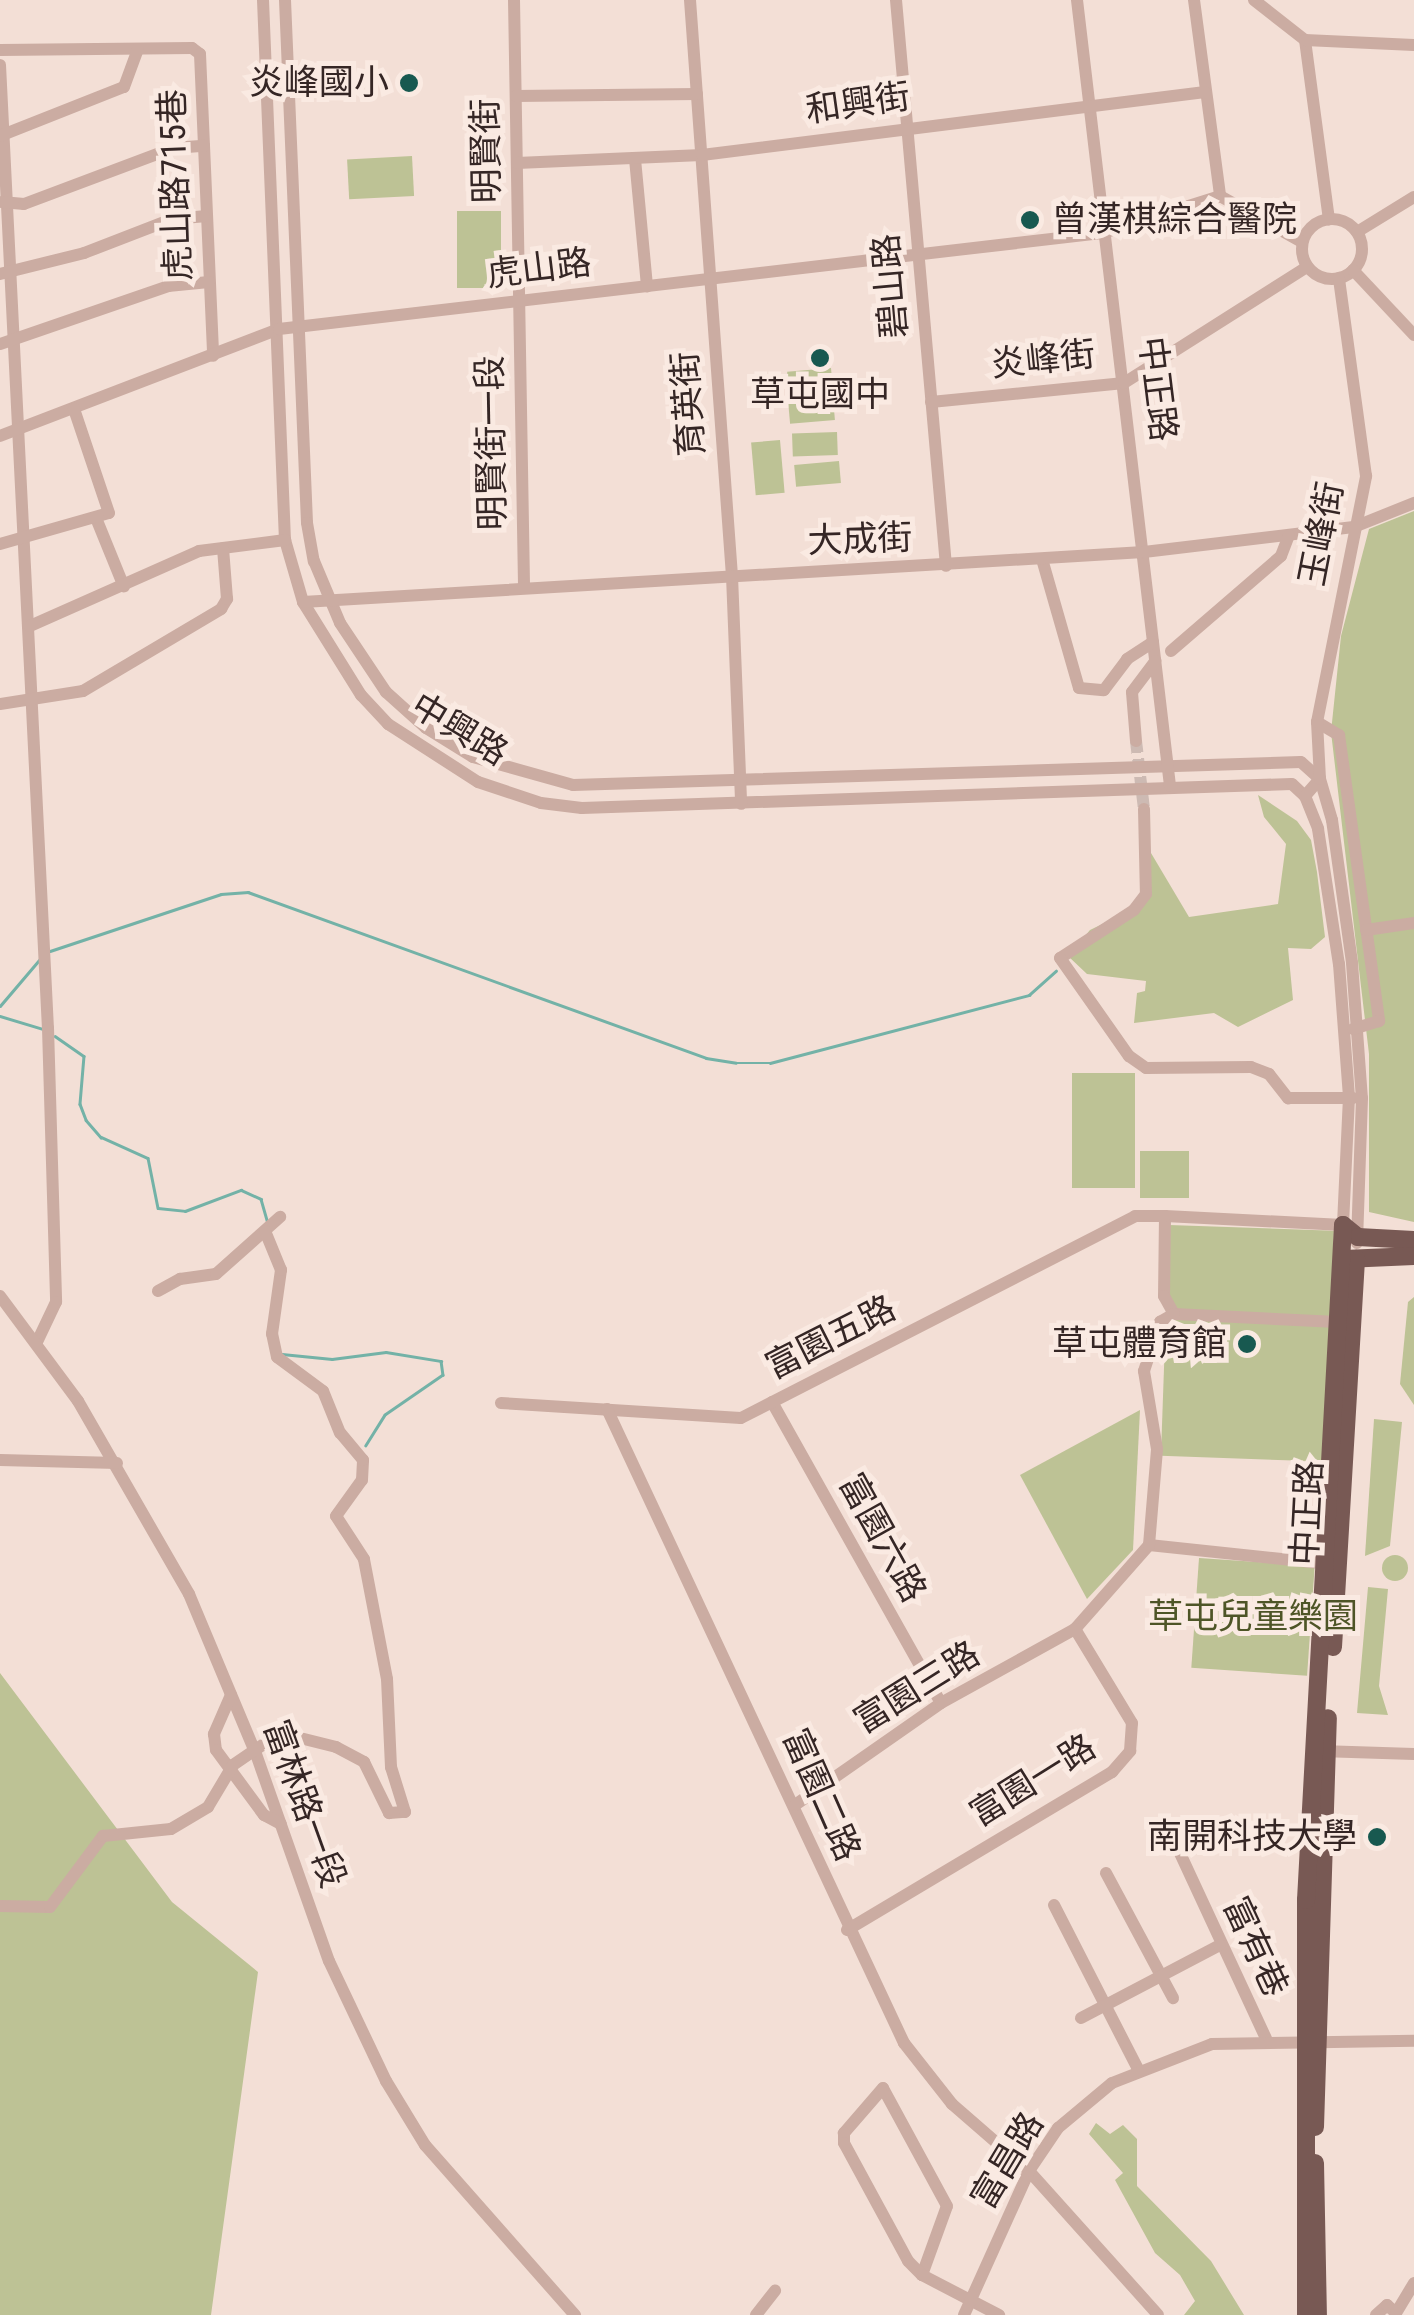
<!DOCTYPE html>
<meta charset="utf-8">
<style>
body{margin:0}
#map{position:relative;width:1414px;height:2315px;overflow:hidden;background:#f3dfd6;font-family:"Roboto Condensed","Noto Sans TC",sans-serif}
div>[style]{position:absolute}
[style*='--x']{left:calc(var(--x)*1px);top:calc(var(--y)*1px);width:calc(var(--w)*1px);rotate:calc(var(--a)*1deg)}
.green>*{inset:0;background:#bdc295;transform-origin:0 0}
.round{border-radius:50%}
.stream>*{height:2.5px;margin:-1.25px;padding:0 1.25px;transform-origin:1.25px;border-radius:1.25px;background:#73b2a7}
.minor-tunnel>*{height:12px;margin-top:-6px;transform-origin:0;background:repeating-linear-gradient(90deg,#cdbab3 0 12px,transparent 0 18px)}
.minor>*{height:12px;margin:-6px;padding:0 6px;transform-origin:6px;border-radius:6px;background:#cbaca2}
.minor>.ring{margin:-6px;padding:0;box-sizing:content-box;background:none;border:12px solid #cbaca2;border-radius:50%}
.major>*{height:18px;margin:-9px;padding:0 9px;transform-origin:9px;border-radius:9px;background:#785954}
.dots>*{width:28px;height:28px;translate:-50% -50%;box-sizing:border-box;border:5px solid #faeae2;border-radius:50%}
span{translate:-50% -50%;white-space:nowrap;text-align:center;line-height:1.15;-webkit-text-stroke:10px #faeae2;paint-order:stroke}
.poi-label{font-size:35px;color:#352625}
.right{translate:-100% -50%;text-align:right}
.left{translate:0 -50%;text-align:left}
.street-label{font-size:35px;color:#352625}
.park-label{font-size:35px;color:#4e5527}
</style>
<div id="map">
<div class="green">
<div style="left:412px;top:156px;width:40px;height:65px;rotate:87deg"></div>
<div style="left:457px;top:211px;width:44px;height:77px"></div>
<div style="left:831px;top:368px;width:22px;height:44px;rotate:85deg"></div>
<div style="left:833px;top:398px;width:22px;height:45px;rotate:85deg"></div>
<div style="left:837px;top:432px;width:23px;height:45px;rotate:88deg"></div>
<div style="left:780px;top:440px;width:53px;height:29px;rotate:85deg"></div>
<div style="left:839px;top:461px;width:22px;height:45px;rotate:85deg"></div>
<div style="clip-path:polygon(1414px 511px,1414px 1222px,1369px 1212px,1369px 1054px,1331px 732px,1341px 636px,1369px 529px)"></div>
<div style="clip-path:polygon(1258px 795px,1297px 821px,1311px 840px,1317px 872px,1325px 937px,1311px 949px,1288px 948px,1293px 1000px,1238px 1027px,1214px 1013px,1134px 1023px,1137px 993px,1145px 991px,1146px 981px,1087px 974px,1068px 956px,1090px 930px,1123px 914px,1147px 887px,1151px 853px,1189px 917px,1278px 904px,1286px 844px,1264px 817px)"></div>
<div style="left:1072px;top:1073px;width:63px;height:115px"></div>
<div style="left:1140px;top:1151px;width:49px;height:47px"></div>
<div style="left:1169px;top:1225px;width:165px;height:231px;rotate:2deg"></div>
<div style="clip-path:polygon(1414px 1297px,1414px 1405px,1400px 1384px,1408px 1302px)"></div>
<div style="clip-path:polygon(1140px 1410px,1133px 1550px,1087px 1599px,1020px 1475px)"></div>
<div style="clip-path:polygon(1374px 1419px,1402px 1422px,1390px 1546px,1365px 1556px)"></div>
<div class="round" style="left:1382px;top:1555px;width:26px;height:26px"></div>
<div style="left:1199px;top:1558px;width:116px;height:110px;rotate:4deg"></div>
<div style="clip-path:polygon(1368px 1587px,1388px 1589px,1379px 1686px,1388px 1715px,1357px 1713px)"></div>
<div style="clip-path:polygon(0 1673px,172px 1902px,258px 1972px,211px 2315px,0 2315px)"></div>
<div style="clip-path:polygon(1096px 2123px,1110px 2134px,1123px 2125px,1137px 2139px,1137px 2186px,1211px 2261px,1244px 2315px,1184px 2315px,1195px 2301px,1180px 2275px,1155px 2253px,1115px 2180px,1123px 2173px,1089px 2134px)"></div>
</div>
<div class="stream">
<div style="--x:50;--y:951;--w:180;--a:-18.4"></div>
<div style="--x:221;--y:894;--w:27;--a:-4"></div>
<div style="--x:248;--y:892;--w:487;--a:19.9"></div>
<div style="--x:706;--y:1058;--w:30;--a:9"></div>
<div style="--x:736;--y:1063;--w:34;--a:0"></div>
<div style="--x:770;--y:1063;--w:268;--a:-14.7"></div>
<div style="--x:1029;--y:995;--w:36;--a:-42"></div>
<div style="--x:0;--y:1006;--w:62;--a:-49.6"></div>
<div style="--x:0;--y:1016;--w:45;--a:16.8"></div>
<div style="--x:55;--y:1036;--w:35;--a:35"></div>
<div style="--x:84;--y:1056;--w:48;--a:94.8"></div>
<div style="--x:80;--y:1104;--w:17;--a:69"></div>
<div style="--x:86;--y:1120;--w:23;--a:49"></div>
<div style="--x:101;--y:1137;--w:51;--a:24.1"></div>
<div style="--x:148;--y:1158;--w:51;--a:78.7"></div>
<div style="--x:158;--y:1208;--w:27;--a:6"></div>
<div style="--x:185;--y:1211;--w:60;--a:-20.6"></div>
<div style="--x:241;--y:1190;--w:22;--a:24"></div>
<div style="--x:261;--y:1199;--w:25;--a:74"></div>
<div style="--x:282;--y:1354;--w:50;--a:5.7"></div>
<div style="--x:332;--y:1359;--w:54;--a:-7.4"></div>
<div style="--x:386;--y:1352;--w:56;--a:9.3"></div>
<div style="--x:441;--y:1361;--w:14;--a:82"></div>
<div style="--x:443;--y:1375;--w:70;--a:145.4"></div>
<div style="--x:385;--y:1415;--w:36;--a:122"></div>
</div>
<div class="minor-tunnel">
<div style="--x:1136;--y:741;--w:68;--a:83.3"></div>
</div>
<div class="minor">
<div style="--x:263;--y:0;--w:540;--a:87.67"></div>
<div style="--x:285;--y:540;--w:65;--a:73.8"></div>
<div style="--x:303;--y:602;--w:110;--a:58.1"></div>
<div style="--x:361;--y:695;--w:40;--a:47"></div>
<div style="--x:388;--y:724;--w:107;--a:32.8"></div>
<div style="--x:478;--y:782;--w:66;--a:18.4"></div>
<div style="--x:541;--y:803;--w:41;--a:7"></div>
<div style="--x:582;--y:808;--w:710;--a:-1.94"></div>
<div style="--x:1292;--y:784;--w:18;--a:43"></div>
<div style="--x:1305;--y:796;--w:35;--a:68"></div>
<div style="--x:1318;--y:829;--w:137;--a:81.2"></div>
<div style="--x:1339;--y:964;--w:133;--a:85.7"></div>
<div style="--x:1349;--y:1097;--w:128;--a:92.7"></div>
<div style="--x:1343;--y:1225;--w:178;--a:-177.1"></div>
<div style="--x:1165;--y:1216;--w:80;--a:90.7"></div>
<div style="--x:1164;--y:1296;--w:21;--a:61"></div>
<div style="--x:1174;--y:1314;--w:163;--a:2.8"></div>
<div style="--x:285;--y:0;--w:523;--a:87.59"></div>
<div style="--x:307;--y:523;--w:39;--a:80"></div>
<div style="--x:314;--y:561;--w:67;--a:67.2"></div>
<div style="--x:340;--y:623;--w:83;--a:56.3"></div>
<div style="--x:386;--y:692;--w:54;--a:42"></div>
<div style="--x:426;--y:728;--w:55;--a:31.7"></div>
<div style="--x:473;--y:757;--w:104;--a:15.6"></div>
<div style="--x:573;--y:785;--w:728;--a:-1.81"></div>
<div style="--x:1301;--y:762;--w:25;--a:42"></div>
<div style="--x:1320;--y:779;--w:43;--a:73.7"></div>
<div style="--x:1332;--y:820;--w:144;--a:82"></div>
<div style="--x:1352;--y:963;--w:135;--a:85.8"></div>
<div style="--x:1362;--y:1098;--w:145;--a:92"></div>
<div style="--x:514;--y:0;--w:584;--a:89.02"></div>
<div style="--x:690;--y:0;--w:578;--a:85.83"></div>
<div style="--x:732;--y:576;--w:228;--a:87.7"></div>
<div style="--x:896;--y:0;--w:568;--a:84.95"></div>
<div style="--x:1077;--y:0;--w:791;--a:83.25"></div>
<div style="--x:1194;--y:0;--w:198;--a:82.4"></div>
<div style="--x:1254;--y:0;--w:65;--a:38.1"></div>
<div style="--x:1305;--y:40;--w:181;--a:82.4"></div>
<div style="--x:1305;--y:40;--w:109;--a:2.6"></div>
<div style="--x:0;--y:50;--w:192;--a:-0.6"></div>
<div style="--x:192;--y:48;--w:10;--a:37"></div>
<div style="--x:200;--y:54;--w:302;--a:87.5"></div>
<div style="--x:0;--y:65;--w:964;--a:87.15"></div>
<div style="--x:48;--y:1028;--w:274;--a:88.3"></div>
<div style="--x:56;--y:1302;--w:44;--a:115.4"></div>
<div style="--x:516;--y:96;--w:181;--a:-0.6"></div>
<div style="--x:0;--y:136;--w:133;--a:-21.6"></div>
<div style="--x:124;--y:87;--w:40;--a:-69.8"></div>
<div style="--x:635;--y:159;--w:128;--a:84.6"></div>
<div style="--x:517;--y:163;--w:185;--a:-2.5"></div>
<div style="--x:702;--y:155;--w:507;--a:-7.14"></div>
<div style="--x:2;--y:202;--w:22;--a:5"></div>
<div style="--x:24;--y:204;--w:159;--a:-20.6"></div>
<div style="--x:173;--y:148;--w:31;--a:-4"></div>
<div class="ring" style="left:1302px;top:219px;width:48px;height:48px"></div>
<div style="--x:1357;--y:232;--w:67;--a:-31.6"></div>
<div style="--x:1353;--y:270;--w:89;--a:46.8"></div>
<div style="--x:0;--y:274;--w:87;--a:-14"></div>
<div style="--x:84;--y:253;--w:94;--a:-21.1"></div>
<div style="--x:172;--y:219;--w:32;--a:-5"></div>
<div style="--x:0;--y:344;--w:178;--a:-19"></div>
<div style="--x:168;--y:286;--w:41;--a:-5.6"></div>
<div style="--x:931;--y:402;--w:194;--a:-5.6"></div>
<div style="--x:1124;--y:383;--w:217;--a:-32.4"></div>
<div style="--x:0;--y:436;--w:299;--a:-21"></div>
<div style="--x:279;--y:329;--w:830;--a:-6.65"></div>
<div style="--x:1103;--y:233;--w:123;--a:-17.5"></div>
<div style="--x:1220;--y:196;--w:94;--a:29.3"></div>
<div style="--x:96;--y:518;--w:74;--a:67.9"></div>
<div style="--x:0;--y:544;--w:113;--a:-15.9"></div>
<div style="--x:109;--y:513;--w:110;--a:-108.6"></div>
<div style="--x:1042;--y:559;--w:134;--a:74"></div>
<div style="--x:1079;--y:688;--w:25;--a:5"></div>
<div style="--x:1104;--y:690;--w:39;--a:-53"></div>
<div style="--x:1127;--y:659;--w:31;--a:-33"></div>
<div style="--x:303;--y:602;--w:842;--a:-3.4"></div>
<div style="--x:1144;--y:552;--w:211;--a:-6.8"></div>
<div style="--x:1354;--y:527;--w:65;--a:-21.8"></div>
<div style="--x:30;--y:626;--w:185;--a:-23.9"></div>
<div style="--x:199;--y:551;--w:87;--a:-7.3"></div>
<div style="--x:1171;--y:651;--w:145;--a:-40.8"></div>
<div style="--x:1281;--y:556;--w:22;--a:-69"></div>
<div style="--x:0;--y:704;--w:84;--a:-8.9"></div>
<div style="--x:83;--y:691;--w:161;--a:-30.7"></div>
<div style="--x:221;--y:609;--w:12;--a:-59"></div>
<div style="--x:227;--y:599;--w:51;--a:-94.5"></div>
<div style="--x:1317;--y:722;--w:26;--a:31"></div>
<div style="--x:1339;--y:735;--w:289;--a:82"></div>
<div style="--x:1379;--y:1021;--w:27;--a:163"></div>
<div style="--x:1136;--y:741;--w:49;--a:-94.7"></div>
<div style="--x:1132;--y:692;--w:39;--a:-53"></div>
<div style="--x:1305;--y:796;--w:23;--a:-49"></div>
<div style="--x:1320;--y:779;--w:57;--a:-93"></div>
<div style="--x:1317;--y:722;--w:251;--a:-78.7"></div>
<div style="--x:1366;--y:476;--w:200;--a:-97.8"></div>
<div style="--x:1144;--y:809;--w:85;--a:88.7"></div>
<div style="--x:1146;--y:894;--w:20;--a:127"></div>
<div style="--x:1134;--y:910;--w:88;--a:147"></div>
<div style="--x:1060;--y:958;--w:120;--a:54.9"></div>
<div style="--x:1129;--y:1056;--w:21;--a:35"></div>
<div style="--x:1146;--y:1068;--w:105;--a:-0.5"></div>
<div style="--x:1251;--y:1067;--w:19;--a:21"></div>
<div style="--x:1269;--y:1074;--w:31;--a:52"></div>
<div style="--x:1288;--y:1098;--w:65;--a:0"></div>
<div style="--x:1366;--y:930;--w:49;--a:-8.3"></div>
<div style="--x:158;--y:1291;--w:25;--a:-29"></div>
<div style="--x:180;--y:1279;--w:36;--a:-8"></div>
<div style="--x:216;--y:1274;--w:86;--a:-41.7"></div>
<div style="--x:0;--y:1296;--w:131;--a:53.4"></div>
<div style="--x:78;--y:1401;--w:223;--a:60.1"></div>
<div style="--x:189;--y:1594;--w:173;--a:67.3"></div>
<div style="--x:256;--y:1754;--w:219;--a:70.6"></div>
<div style="--x:329;--y:1961;--w:133;--a:64.6"></div>
<div style="--x:386;--y:2081;--w:75;--a:58.6"></div>
<div style="--x:425;--y:2145;--w:227;--a:48.6"></div>
<div style="--x:772;--y:1402;--w:345;--a:60.7"></div>
<div style="--x:501;--y:1403;--w:240;--a:3.6"></div>
<div style="--x:741;--y:1418;--w:443;--a:-27.1"></div>
<div style="--x:1135;--y:1216;--w:30;--a:0"></div>
<div style="--x:607;--y:1409;--w:700;--a:64.9"></div>
<div style="--x:904;--y:2043;--w:78;--a:51.8"></div>
<div style="--x:952;--y:2104;--w:102;--a:41"></div>
<div style="--x:1029;--y:2171;--w:193;--a:48.1"></div>
<div style="--x:0;--y:1460;--w:117;--a:1.5"></div>
<div style="--x:1149;--y:1545;--w:182;--a:6"></div>
<div style="--x:231;--y:1695;--w:43;--a:113.6"></div>
<div style="--x:214;--y:1734;--w:16;--a:83"></div>
<div style="--x:216;--y:1750;--w:81;--a:53.6"></div>
<div style="--x:264;--y:1815;--w:19;--a:28"></div>
<div style="--x:1320;--y:1751;--w:94;--a:1.8"></div>
<div style="--x:795;--y:1805;--w:178;--a:-34.9"></div>
<div style="--x:941;--y:1703;--w:153;--a:-28.9"></div>
<div style="--x:1075;--y:1629;--w:112;--a:-48.6"></div>
<div style="--x:1149;--y:1545;--w:96;--a:-85.2"></div>
<div style="--x:1157;--y:1449;--w:79;--a:-99.5"></div>
<div style="--x:1144;--y:1371;--w:52;--a:-71.9"></div>
<div style="--x:1160;--y:1322;--w:16;--a:-30"></div>
<div style="--x:1166;--y:1823;--w:240;--a:65.1"></div>
<div style="--x:1106;--y:1873;--w:142;--a:61.8"></div>
<div style="--x:1054;--y:1905;--w:186;--a:62.9"></div>
<div style="--x:0;--y:1906;--w:50;--a:1.1"></div>
<div style="--x:50;--y:1907;--w:89;--a:-53.3"></div>
<div style="--x:103;--y:1836;--w:68;--a:-5.9"></div>
<div style="--x:171;--y:1829;--w:43;--a:-30.7"></div>
<div style="--x:208;--y:1807;--w:49;--a:-59.2"></div>
<div style="--x:233;--y:1765;--w:57;--a:-34.2"></div>
<div style="--x:280;--y:1733;--w:58;--a:14"></div>
<div style="--x:336;--y:1747;--w:32;--a:28"></div>
<div style="--x:364;--y:1762;--w:57;--a:63.9"></div>
<div style="--x:389;--y:1813;--w:16;--a:-4"></div>
<div style="--x:405;--y:1812;--w:47;--a:-107.3"></div>
<div style="--x:391;--y:1767;--w:88;--a:-92.6"></div>
<div style="--x:387;--y:1679;--w:122;--a:-100.9"></div>
<div style="--x:364;--y:1559;--w:51;--a:-123.1"></div>
<div style="--x:336;--y:1516;--w:44;--a:-54.2"></div>
<div style="--x:362;--y:1480;--w:20;--a:-87"></div>
<div style="--x:363;--y:1460;--w:35;--a:-130"></div>
<div style="--x:340;--y:1433;--w:45;--a:-112"></div>
<div style="--x:323;--y:1391;--w:57;--a:-143.5"></div>
<div style="--x:277;--y:1357;--w:24;--a:-102"></div>
<div style="--x:272;--y:1334;--w:65;--a:-82"></div>
<div style="--x:281;--y:1270;--w:42;--a:-112.3"></div>
<div style="--x:847;--y:1930;--w:309;--a:-30.8"></div>
<div style="--x:1112;--y:1772;--w:28;--a:-49"></div>
<div style="--x:1130;--y:1751;--w:28;--a:-86"></div>
<div style="--x:1132;--y:1723;--w:110;--a:-121.2"></div>
<div style="--x:1081;--y:2018;--w:157;--a:-27.7"></div>
<div style="--x:922;--y:2275;--w:73;--a:-70.1"></div>
<div style="--x:947;--y:2206;--w:134;--a:-118.5"></div>
<div style="--x:883;--y:2088;--w:60;--a:130.9"></div>
<div style="--x:844;--y:2133;--w:10;--a:90"></div>
<div style="--x:844;--y:2143;--w:134;--a:61.5"></div>
<div style="--x:908;--y:2261;--w:20;--a:45"></div>
<div style="--x:922;--y:2275;--w:87;--a:27.5"></div>
<div style="--x:756;--y:2315;--w:31;--a:-52"></div>
<div style="--x:964;--y:2315;--w:158;--a:-65.7"></div>
<div style="--x:1029;--y:2171;--w:52;--a:-56"></div>
<div style="--x:1058;--y:2128;--w:70;--a:-39.8"></div>
<div style="--x:1112;--y:2083;--w:107;--a:-21.3"></div>
<div style="--x:1212;--y:2044;--w:202;--a:-0.9"></div>
<div style="--x:1376;--y:2315;--w:15;--a:-42"></div>
<div style="--x:1387;--y:2305;--w:12;--a:42"></div>
<div style="--x:1396;--y:2313;--w:35;--a:-59"></div>
</div>
<div class="major">
<div style="--x:1343;--y:1225;--w:19;--a:39"></div>
<div style="--x:1358;--y:1237;--w:56;--a:3.1"></div>
<div style="--x:1345;--y:1259;--w:69;--a:-2.5"></div>
<div style="--x:1333;--y:1647;--w:389;--a:-86.6"></div>
<div style="--x:1315;--y:2127;--w:409;--a:-88.2"></div>
<div style="--x:1315;--y:2163;--w:152;--a:88.9"></div>
<div style="--x:1306;--y:2315;--w:415;--a:-90"></div>
<div style="--x:1306;--y:1900;--w:676;--a:-86.86"></div>
</div>
<div class="dots">
<div style="left:409px;top:83px;background:#185950"></div>
<div style="left:1030px;top:220px;background:#185950"></div>
<div style="left:820px;top:358px;background:#185950"></div>
<div style="left:1247px;top:1344px;background:#185950"></div>
<div style="left:1377px;top:1837px;background:#185950"></div>
</div>
<div class="poi-label">
<span class="right" style="left:389px;top:83px">炎峰國小</span>
<span class="left" style="left:1052px;top:220px">曾漢棋綜合醫院</span>
<span style="left:820px;top:395px">草屯國中</span>
<span class="right" style="left:1227px;top:1344px">草屯體育館</span>
<span class="right" style="left:1357px;top:1837px">南開科技大學</span>
</div>
<div class="street-label">
<span style="left:858px;top:104px;rotate:-8deg">和興街</span>
<span style="left:487px;top:151px;rotate:-91deg">明賢街</span>
<span style="left:176px;top:185px;rotate:-92deg">虎山路715巷</span>
<span style="left:539px;top:269px;rotate:-7deg">虎山路</span>
<span style="left:891px;top:286px;rotate:-95deg">碧山路</span>
<span style="left:1043px;top:360px;rotate:-6deg">炎峰街</span>
<span style="left:1157px;top:389px;rotate:83deg">中正路</span>
<span style="left:689px;top:404px;rotate:-94deg">育英街</span>
<span style="left:492px;top:443px;rotate:-91deg">明賢街一段</span>
<span style="left:1322px;top:534px;rotate:-79deg">玉峰街</span>
<span style="left:860px;top:540px;rotate:-2deg">大成街</span>
<span style="left:459px;top:730px;rotate:31deg">中興路</span>
<span style="left:831px;top:1338px;rotate:-27deg">富園五路</span>
<span style="left:1308px;top:1513px;rotate:-87deg">中正路</span>
<span style="left:882px;top:1538px;rotate:61deg">富園六路</span>
<span style="left:917px;top:1688px;rotate:-32deg">富園三路</span>
<span style="left:1033px;top:1781px;rotate:-32deg">富園一路</span>
<span style="left:821px;top:1795px;rotate:66deg">富園二路</span>
<span style="left:304px;top:1804px;rotate:70deg">富林路一段</span>
<span style="left:1255px;top:1947px;rotate:65deg">富有巷</span>
<span style="left:1008px;top:2161px;rotate:-59deg">富昌路</span>
</div>
<div class="park-label">
<span style="left:1253px;top:1617px">草屯兒童樂園</span>
</div>
</div>
